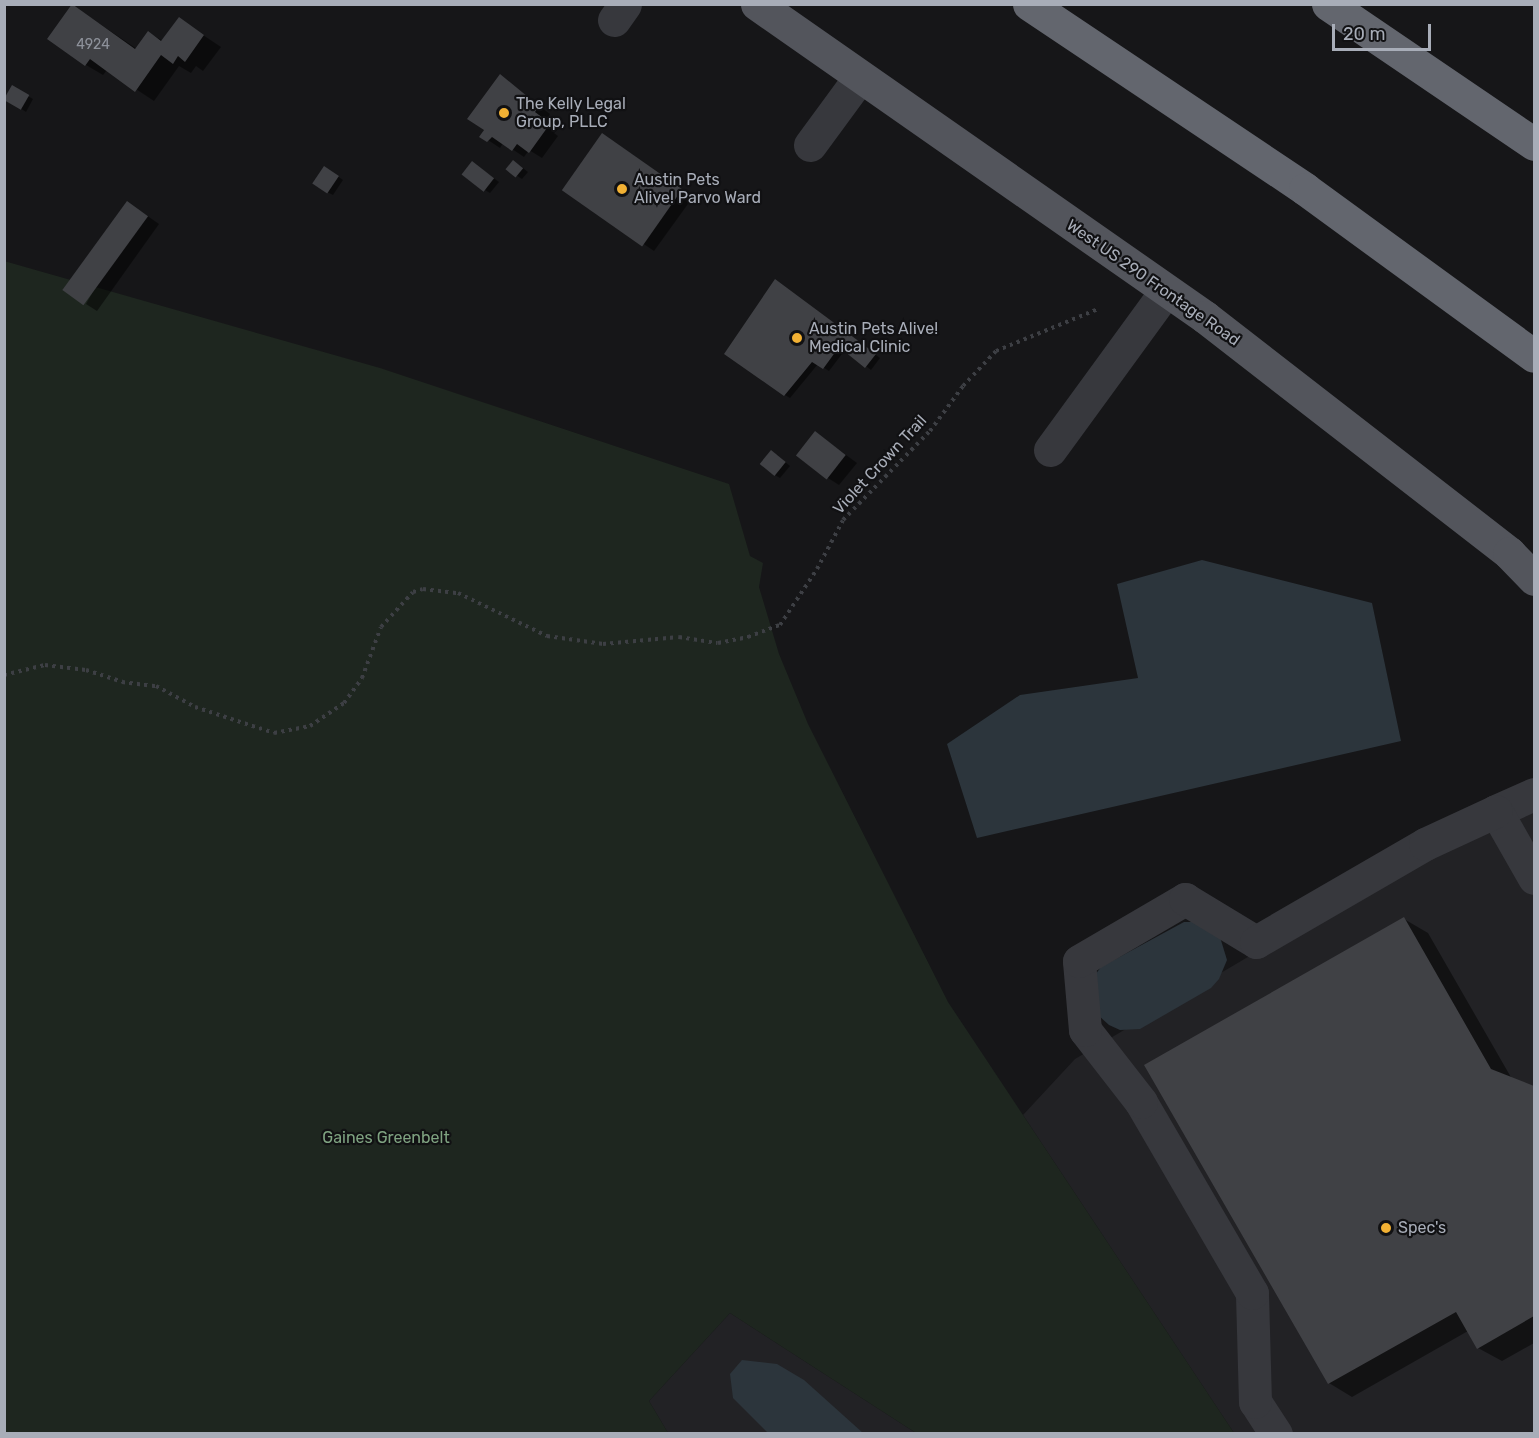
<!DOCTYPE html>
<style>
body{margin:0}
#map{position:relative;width:1539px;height:1438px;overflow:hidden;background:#161618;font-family:Rubik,sans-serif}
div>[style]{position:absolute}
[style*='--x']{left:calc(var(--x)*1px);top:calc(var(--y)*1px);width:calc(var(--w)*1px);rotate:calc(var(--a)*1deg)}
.built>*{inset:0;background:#222225}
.green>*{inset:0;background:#1e261f}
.water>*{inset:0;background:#2c353c}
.shadow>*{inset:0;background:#0007}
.building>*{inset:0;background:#404145;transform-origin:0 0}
.path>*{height:4px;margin-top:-2px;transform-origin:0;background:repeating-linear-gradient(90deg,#3d3f44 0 3px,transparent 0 7.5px)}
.minor>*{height:33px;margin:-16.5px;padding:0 16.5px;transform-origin:16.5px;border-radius:16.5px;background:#37383d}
.major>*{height:33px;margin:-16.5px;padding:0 16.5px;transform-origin:16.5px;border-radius:16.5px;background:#53555c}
.highway>*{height:33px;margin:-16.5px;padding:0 16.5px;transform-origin:16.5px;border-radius:16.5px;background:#63666e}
.dots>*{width:16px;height:16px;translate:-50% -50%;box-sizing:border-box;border:3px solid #111113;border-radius:50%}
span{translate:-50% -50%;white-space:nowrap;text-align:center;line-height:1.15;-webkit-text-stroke:4.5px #111113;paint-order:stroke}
.number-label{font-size:14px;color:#8e929b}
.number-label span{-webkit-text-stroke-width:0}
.poi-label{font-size:16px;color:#a8adb8}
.left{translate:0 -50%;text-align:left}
.street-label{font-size:16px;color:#a8adb8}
.park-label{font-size:16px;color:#7fa381}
.frame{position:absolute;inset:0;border:6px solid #a8adb8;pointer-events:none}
.scale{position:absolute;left:1332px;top:24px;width:99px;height:27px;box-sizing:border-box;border:3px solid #a8adb8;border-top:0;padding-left:8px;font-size:18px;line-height:21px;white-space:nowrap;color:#a8adb8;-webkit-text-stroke:4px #111113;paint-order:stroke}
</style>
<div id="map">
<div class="built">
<div style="clip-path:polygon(1534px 788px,1534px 1433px,1234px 1433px,1023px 1115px,1075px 1059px)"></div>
<div style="clip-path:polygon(730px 1313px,916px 1433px,668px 1433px,649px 1401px)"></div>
</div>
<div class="green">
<div style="clip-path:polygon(4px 261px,380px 368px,729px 484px,750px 556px,763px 563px,759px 587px,779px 654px,808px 724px,948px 1002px,1234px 1433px,916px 1433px,730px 1313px,649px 1401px,668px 1433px,5px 1433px)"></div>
</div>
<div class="water">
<div style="clip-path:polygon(1202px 560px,1372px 603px,1401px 741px,977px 838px,947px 744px,1020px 695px,1138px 678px,1117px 584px)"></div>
<div style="clip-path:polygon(1184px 922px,1198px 922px,1220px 937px,1227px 960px,1219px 979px,1211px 988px,1140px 1029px,1120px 1030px,1109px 1025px,1098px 1015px,1095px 975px,1101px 967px)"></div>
<div style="clip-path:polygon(742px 1360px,777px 1364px,804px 1380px,863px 1433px,768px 1433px,733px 1398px,730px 1374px)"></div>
</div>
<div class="shadow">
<div style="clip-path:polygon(73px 6px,137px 49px,149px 33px,163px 41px,179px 19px,221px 47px,203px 71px,196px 66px,191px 73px,179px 66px,154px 101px,107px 70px,103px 75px,86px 65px)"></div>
<div style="clip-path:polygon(500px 76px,550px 114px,546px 120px,558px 129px,554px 133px,558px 136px,542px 158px,529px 150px,524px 157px,503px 143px,500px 148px,482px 136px)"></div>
<div style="clip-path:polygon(12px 87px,33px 99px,26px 112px,5px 98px)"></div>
<div style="clip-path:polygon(614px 142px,693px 197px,654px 251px,564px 190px)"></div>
<div style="clip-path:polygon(519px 165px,528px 172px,522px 179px,508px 170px)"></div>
<div style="clip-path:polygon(477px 166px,499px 182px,490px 193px,485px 190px)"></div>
<div style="clip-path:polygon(330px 171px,343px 180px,333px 195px,327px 192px)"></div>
<div style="clip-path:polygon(139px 210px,159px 224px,97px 311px,86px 304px)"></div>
<div style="clip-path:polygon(781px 284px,880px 358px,871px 370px,845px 350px,829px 371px,818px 364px,790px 398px,785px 395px)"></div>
<div style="clip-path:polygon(816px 433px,857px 463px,839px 485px,828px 478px)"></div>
<div style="clip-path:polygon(777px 455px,790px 466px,780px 478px,775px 475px)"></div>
<div style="clip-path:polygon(1404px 919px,1428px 933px,1512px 1079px,1534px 1088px,1534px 1343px,1502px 1361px,1478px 1348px,1468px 1331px,1352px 1397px,1329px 1383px)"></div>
</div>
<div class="building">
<div style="clip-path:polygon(72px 4px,135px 49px,148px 31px,161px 41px,179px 17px,204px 35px,185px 62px,178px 56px,173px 64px,161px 55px,135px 92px,90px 59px,85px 66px,47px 39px)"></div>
<div style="clip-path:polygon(500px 74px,539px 106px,535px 112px,547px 121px,544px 125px,547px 128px,529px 153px,517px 144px,512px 151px,492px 137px,487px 142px,479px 137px,484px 130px,467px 119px)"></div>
<div style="left:12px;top:85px;width:20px;height:17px;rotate:30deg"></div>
<div style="left:602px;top:133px;width:98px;height:70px;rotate:35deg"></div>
<div style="left:513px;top:160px;width:13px;height:12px;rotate:39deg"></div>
<div style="left:472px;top:161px;width:28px;height:17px;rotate:38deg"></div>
<div style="left:324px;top:166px;width:18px;height:21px;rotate:34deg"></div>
<div style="left:127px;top:201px;width:26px;height:110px;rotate:36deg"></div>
<div style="clip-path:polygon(775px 279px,876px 354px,865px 368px,839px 347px,823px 369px,812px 362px,784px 396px,724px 354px)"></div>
<div style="left:815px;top:431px;width:39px;height:31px;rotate:38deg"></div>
<div style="left:771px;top:450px;width:19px;height:18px;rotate:39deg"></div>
<div style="clip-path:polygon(1404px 917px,1491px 1069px,1534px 1086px,1534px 1316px,1477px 1349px,1456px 1312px,1328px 1384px,1144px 1065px)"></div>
</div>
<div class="path">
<div style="--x:4;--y:675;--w:42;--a:-13.7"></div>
<div style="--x:45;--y:665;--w:41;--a:7"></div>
<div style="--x:86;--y:670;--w:38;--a:18"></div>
<div style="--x:122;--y:682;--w:34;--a:7"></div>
<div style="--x:156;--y:686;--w:44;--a:28.3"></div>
<div style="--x:195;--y:707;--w:83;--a:18.2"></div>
<div style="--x:274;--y:733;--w:37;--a:-11"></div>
<div style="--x:310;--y:726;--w:41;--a:-34.1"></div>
<div style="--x:344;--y:703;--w:31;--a:-54"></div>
<div style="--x:362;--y:678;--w:54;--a:-69.6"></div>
<div style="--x:381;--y:627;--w:47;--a:-47.6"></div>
<div style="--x:413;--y:592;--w:10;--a:-17"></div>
<div style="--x:423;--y:589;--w:35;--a:7"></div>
<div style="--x:458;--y:593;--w:99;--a:25.8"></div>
<div style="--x:547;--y:636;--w:57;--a:8.1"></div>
<div style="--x:603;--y:644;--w:76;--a:-5.3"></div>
<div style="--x:679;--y:637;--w:39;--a:9"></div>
<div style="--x:718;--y:643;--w:31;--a:-11"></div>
<div style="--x:748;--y:637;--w:34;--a:-21"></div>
<div style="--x:780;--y:625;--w:67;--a:-56.5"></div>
<div style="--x:817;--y:569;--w:55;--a:-62"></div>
<div style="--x:843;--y:520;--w:124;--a:-45.7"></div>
<div style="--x:930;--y:431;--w:56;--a:-53.7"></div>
<div style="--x:963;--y:386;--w:48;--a:-46.7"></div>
<div style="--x:996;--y:351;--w:110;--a:-22.4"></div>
</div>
<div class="minor">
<div style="--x:614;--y:20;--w:19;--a:-55"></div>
<div style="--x:810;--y:145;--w:84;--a:-53.7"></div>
<div style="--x:1050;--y:450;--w:197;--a:-53.9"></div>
<div style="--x:1534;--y:794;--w:42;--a:155.9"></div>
<div style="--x:1496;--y:811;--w:77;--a:60.4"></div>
<div style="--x:1276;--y:1434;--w:38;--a:-123"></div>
<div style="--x:1255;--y:1402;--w:109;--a:-91.6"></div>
<div style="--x:1252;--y:1293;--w:221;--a:-120.2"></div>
<div style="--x:1141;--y:1102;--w:91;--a:-127.9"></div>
<div style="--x:1085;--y:1030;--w:69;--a:-95"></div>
<div style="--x:1079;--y:961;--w:123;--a:-30.3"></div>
<div style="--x:1185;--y:899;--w:83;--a:31.2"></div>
<div style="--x:1256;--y:942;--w:195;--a:-30.1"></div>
<div style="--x:1425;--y:844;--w:78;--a:-24.9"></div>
</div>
<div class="major">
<div style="--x:757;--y:4;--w:547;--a:34.94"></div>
<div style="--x:1205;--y:317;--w:385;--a:37.8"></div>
<div style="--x:1509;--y:553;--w:36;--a:46"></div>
</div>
<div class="highway">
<div style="--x:1029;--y:4;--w:332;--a:33.8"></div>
<div style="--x:1305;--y:189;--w:283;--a:36.1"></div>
<div style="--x:1328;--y:4;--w:249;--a:34.2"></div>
</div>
<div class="dots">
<div style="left:504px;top:113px;background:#f2b134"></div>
<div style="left:622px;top:189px;background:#f2b134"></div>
<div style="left:797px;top:338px;background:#f2b134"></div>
<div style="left:1386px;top:1228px;background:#f2b134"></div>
</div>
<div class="number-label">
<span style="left:93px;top:45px">4924</span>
</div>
<div class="poi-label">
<span class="left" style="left:516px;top:113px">The Kelly Legal<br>Group, PLLC</span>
<span class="left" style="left:634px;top:189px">Austin Pets<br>Alive! Parvo Ward</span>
<span class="left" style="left:809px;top:338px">Austin Pets Alive!<br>Medical Clinic</span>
<span class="left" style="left:1398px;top:1228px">Spec's</span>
</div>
<div class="street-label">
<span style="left:1153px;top:283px;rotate:35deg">West US 290 Frontage Road</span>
<span style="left:880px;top:465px;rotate:-47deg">Violet Crown Trail</span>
</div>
<div class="park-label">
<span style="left:386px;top:1138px">Gaines Greenbelt</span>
</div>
<div class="frame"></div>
<div class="scale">20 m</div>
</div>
